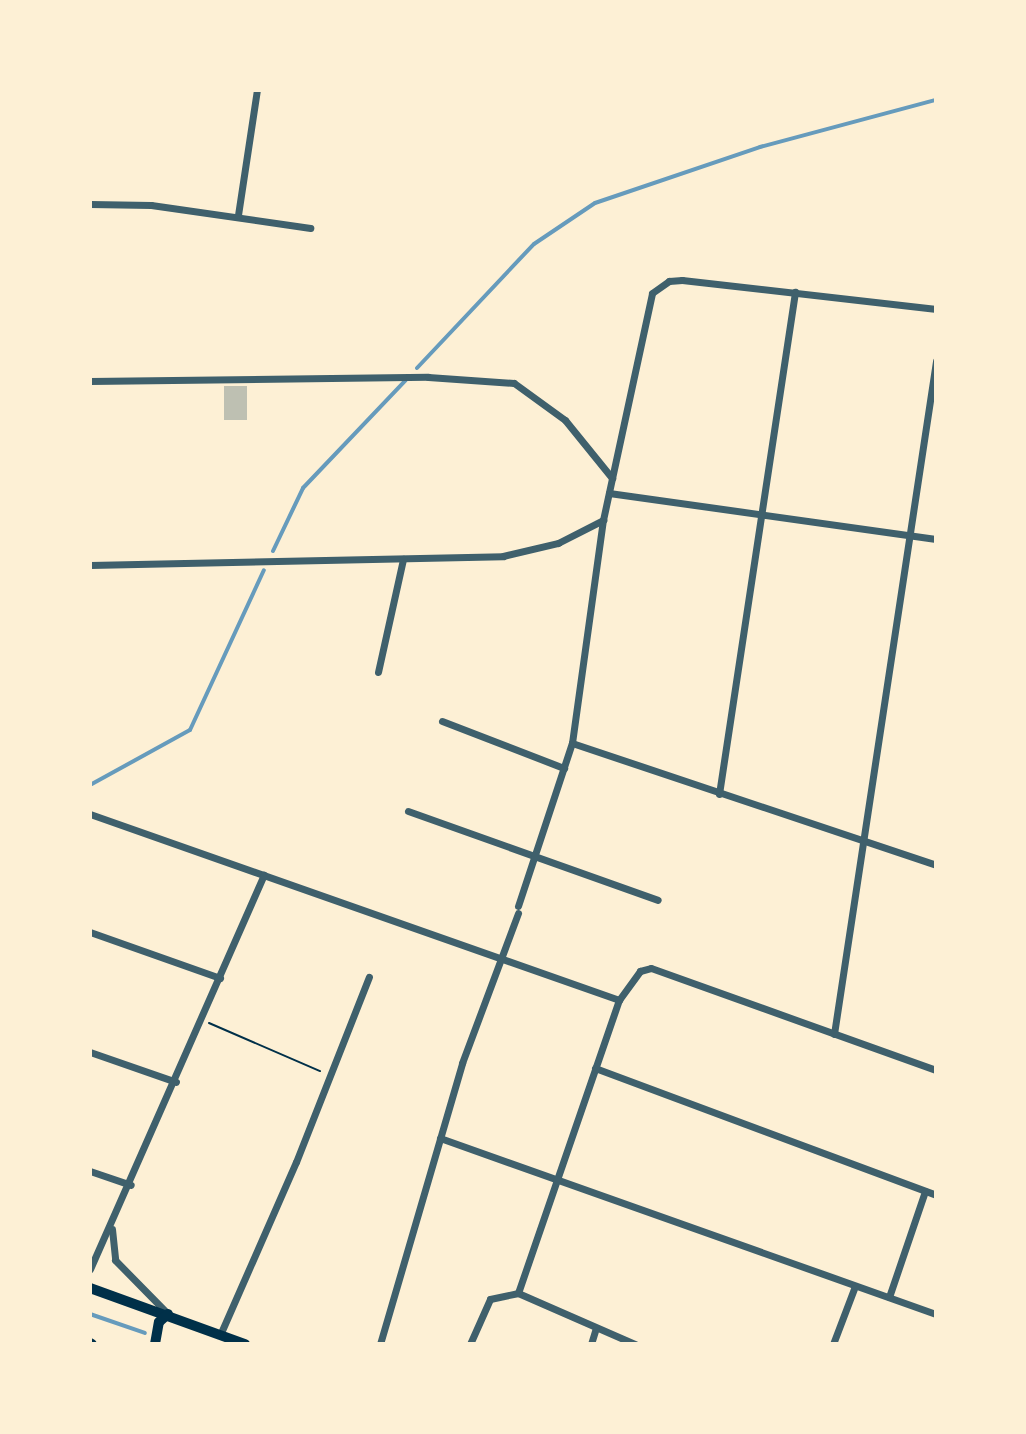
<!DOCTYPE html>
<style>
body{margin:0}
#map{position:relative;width:1026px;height:1434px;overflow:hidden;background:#fdf0d5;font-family:"Exo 2",sans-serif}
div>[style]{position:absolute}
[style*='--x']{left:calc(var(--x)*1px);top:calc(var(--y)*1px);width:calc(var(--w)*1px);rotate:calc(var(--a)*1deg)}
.stream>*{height:4px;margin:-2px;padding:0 2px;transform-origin:2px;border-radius:2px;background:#669bbc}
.building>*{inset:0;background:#bec0b2;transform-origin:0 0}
.path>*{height:2px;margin:-1px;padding:0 1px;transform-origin:1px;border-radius:1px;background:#003049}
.minor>*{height:7px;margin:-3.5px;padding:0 3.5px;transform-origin:3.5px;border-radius:3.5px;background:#3f606c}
.primary>*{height:10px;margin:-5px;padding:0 5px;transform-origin:5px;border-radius:5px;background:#003049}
span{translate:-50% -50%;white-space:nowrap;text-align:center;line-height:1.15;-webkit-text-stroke:8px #fdf0d5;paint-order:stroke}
.frame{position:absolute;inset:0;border:92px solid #fdf0d5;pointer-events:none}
</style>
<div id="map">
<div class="stream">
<div style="--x:417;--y:368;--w:170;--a:-46.7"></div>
<div style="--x:534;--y:244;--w:73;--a:-33.9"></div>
<div style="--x:595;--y:203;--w:174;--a:-18.7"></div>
<div style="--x:760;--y:147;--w:182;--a:-15"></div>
<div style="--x:273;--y:551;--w:70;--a:-64.5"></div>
<div style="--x:303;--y:488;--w:149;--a:-46.4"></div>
<div style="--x:90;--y:785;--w:114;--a:-28.8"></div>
<div style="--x:190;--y:730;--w:176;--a:-65.2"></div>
<div style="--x:90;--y:1314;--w:58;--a:19.1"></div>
</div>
<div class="building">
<div style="left:224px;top:386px;width:23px;height:34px"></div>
</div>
<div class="path">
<div style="--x:209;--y:1023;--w:121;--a:23.4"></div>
</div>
<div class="minor">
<div style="--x:90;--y:204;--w:61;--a:0.9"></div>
<div style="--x:151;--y:205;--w:161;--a:8.2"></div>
<div style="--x:238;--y:215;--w:126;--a:-81.4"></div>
<div style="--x:90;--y:381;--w:338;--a:-0.7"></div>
<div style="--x:428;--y:377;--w:86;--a:4"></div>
<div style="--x:514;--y:383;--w:63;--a:36"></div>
<div style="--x:565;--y:420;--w:75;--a:51"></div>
<div style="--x:609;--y:493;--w:330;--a:8"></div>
<div style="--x:90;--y:565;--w:413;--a:-1.2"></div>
<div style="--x:503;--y:556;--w:57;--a:-13.3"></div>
<div style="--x:558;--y:543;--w:51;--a:-27.1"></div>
<div style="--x:378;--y:672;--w:116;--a:-77.5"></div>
<div style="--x:442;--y:721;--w:131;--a:21.1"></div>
<div style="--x:572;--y:743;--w:384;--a:18.5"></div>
<div style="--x:719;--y:794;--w:508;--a:-81.39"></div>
<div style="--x:408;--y:811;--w:265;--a:19.6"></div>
<div style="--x:90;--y:814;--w:561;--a:19.37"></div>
<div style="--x:518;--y:906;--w:172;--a:-71.7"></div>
<div style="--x:572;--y:743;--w:225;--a:-82.1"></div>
<div style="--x:603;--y:520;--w:232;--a:-77.8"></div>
<div style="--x:652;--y:293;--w:21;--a:-35"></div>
<div style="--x:669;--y:281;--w:13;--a:-4"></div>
<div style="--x:682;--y:280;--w:256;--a:6.5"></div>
<div style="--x:90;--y:932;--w:138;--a:19.5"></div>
<div style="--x:834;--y:1034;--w:681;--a:-81.38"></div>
<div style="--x:90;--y:1052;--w:91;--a:19.2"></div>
<div style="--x:595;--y:1068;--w:364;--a:20.4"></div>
<div style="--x:440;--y:1138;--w:526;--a:19.54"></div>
<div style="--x:90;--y:1171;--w:43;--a:18.9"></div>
<div style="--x:112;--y:1229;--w:31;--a:84"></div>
<div style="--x:115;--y:1260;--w:76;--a:45.5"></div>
<div style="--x:90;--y:1269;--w:431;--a:-66.2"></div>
<div style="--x:518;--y:1293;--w:128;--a:23.6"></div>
<div style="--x:889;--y:1297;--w:112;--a:-71.2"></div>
<div style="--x:220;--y:1335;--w:189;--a:-66.3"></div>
<div style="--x:296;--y:1162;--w:199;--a:-68.5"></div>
<div style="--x:380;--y:1344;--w:293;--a:-73.7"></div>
<div style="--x:462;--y:1063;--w:160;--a:-69.5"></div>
<div style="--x:470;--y:1344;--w:49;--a:-66"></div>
<div style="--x:490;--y:1299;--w:29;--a:-12"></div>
<div style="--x:518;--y:1293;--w:310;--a:-71"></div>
<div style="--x:619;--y:1000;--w:36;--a:-54"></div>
<div style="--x:640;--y:971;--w:11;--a:-15"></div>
<div style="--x:651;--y:968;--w:303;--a:19.7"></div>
<div style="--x:591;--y:1344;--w:17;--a:-73"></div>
<div style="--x:833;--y:1344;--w:62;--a:-69.2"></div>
</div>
<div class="primary">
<div style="--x:90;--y:1288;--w:165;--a:19.9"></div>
<div style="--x:90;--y:1343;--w:2;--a:27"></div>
<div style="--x:155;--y:1344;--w:22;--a:-80"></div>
<div style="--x:159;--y:1322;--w:12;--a:-42"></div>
</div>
<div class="frame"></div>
</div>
